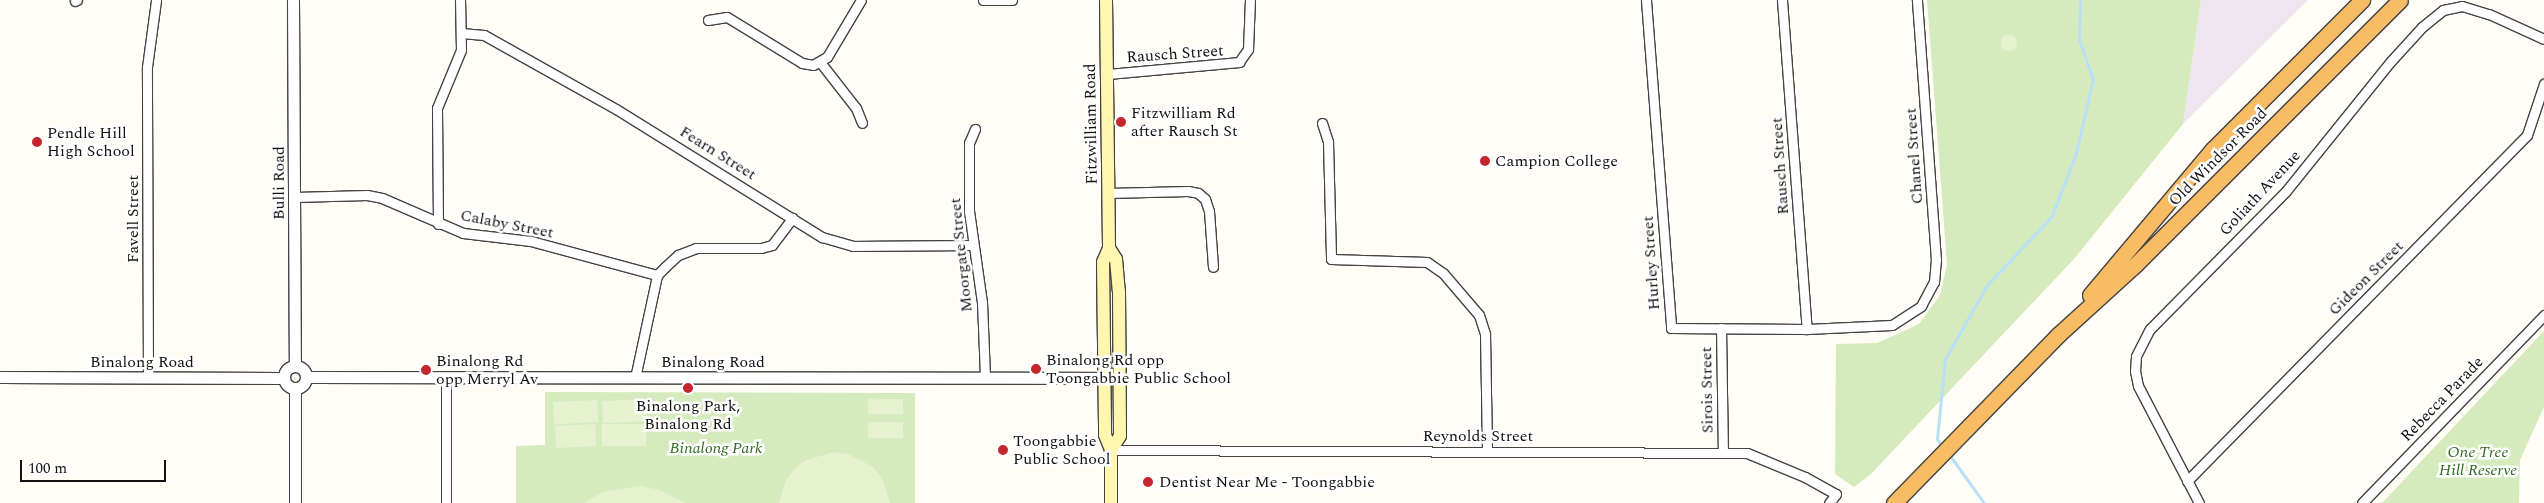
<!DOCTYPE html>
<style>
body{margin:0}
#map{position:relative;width:2544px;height:503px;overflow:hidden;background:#fffdf5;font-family:Spectral,serif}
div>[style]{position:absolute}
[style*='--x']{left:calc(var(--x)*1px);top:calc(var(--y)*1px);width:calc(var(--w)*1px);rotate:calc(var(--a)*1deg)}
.industrial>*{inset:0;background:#eee6ef}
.green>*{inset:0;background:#d5ebbd}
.pitch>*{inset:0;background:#e6f2cf;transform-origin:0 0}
.round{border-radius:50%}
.stream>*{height:3px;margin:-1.5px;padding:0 1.5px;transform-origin:1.5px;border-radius:1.5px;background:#b9e0f7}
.roads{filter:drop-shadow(1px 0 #444) drop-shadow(-1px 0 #444) drop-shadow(0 1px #444) drop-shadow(0 -1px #444)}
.minor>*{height:9px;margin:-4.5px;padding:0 4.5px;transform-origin:4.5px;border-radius:4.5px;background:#fff}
.tertiary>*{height:11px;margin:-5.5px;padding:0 5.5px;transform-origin:5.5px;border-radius:5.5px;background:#fff}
.tertiary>.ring{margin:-5.5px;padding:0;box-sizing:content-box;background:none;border:11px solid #fff;border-radius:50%}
.secondary>*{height:12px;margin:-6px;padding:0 6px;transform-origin:6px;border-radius:6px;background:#fff6b0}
.trunk>*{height:15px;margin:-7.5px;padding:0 7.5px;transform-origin:7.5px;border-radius:7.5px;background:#f7bc64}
.dots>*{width:14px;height:14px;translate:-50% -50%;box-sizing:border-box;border:2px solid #fff;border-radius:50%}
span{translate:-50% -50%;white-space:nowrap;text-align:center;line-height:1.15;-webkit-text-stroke:5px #fff;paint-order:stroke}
.street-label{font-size:16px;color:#111}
.poi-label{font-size:16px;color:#111}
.left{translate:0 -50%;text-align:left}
.park-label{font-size:16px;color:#2f6b1f;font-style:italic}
.scale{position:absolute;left:20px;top:460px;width:146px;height:22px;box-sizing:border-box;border:2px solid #111;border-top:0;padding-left:6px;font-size:15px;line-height:18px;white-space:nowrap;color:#111;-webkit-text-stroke:4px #fff;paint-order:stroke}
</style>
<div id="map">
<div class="industrial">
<div style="clip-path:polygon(2201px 0,2308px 0,2183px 124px)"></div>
</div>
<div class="green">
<div style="clip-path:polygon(1927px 0,2201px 0,2183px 124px,2074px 259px,1871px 474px,1854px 487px,1835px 474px,1836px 344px,1877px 343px,1919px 324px,1940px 295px,1947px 264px)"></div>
<div style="clip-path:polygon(2544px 331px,2544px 407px,2520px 460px,2519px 503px,2382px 503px)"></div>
<div style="clip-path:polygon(545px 392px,915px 393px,915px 503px,516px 503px,516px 446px,545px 445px)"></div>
</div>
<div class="pitch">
<div class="round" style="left:2001px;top:35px;width:16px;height:16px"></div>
<div style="left:646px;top:399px;width:22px;height:44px;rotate:87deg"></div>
<div style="left:868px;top:399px;width:35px;height:15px"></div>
<div style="left:597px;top:400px;width:22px;height:44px;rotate:87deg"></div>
<div style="left:868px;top:422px;width:35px;height:16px"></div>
<div style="left:595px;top:424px;width:22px;height:40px;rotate:87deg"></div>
<div style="left:602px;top:424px;width:44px;height:22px"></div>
<div style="clip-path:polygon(834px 452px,848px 454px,873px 467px,882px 478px,890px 503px,779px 503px,786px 480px,795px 468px,806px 460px)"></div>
<div style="clip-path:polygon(641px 486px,660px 490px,685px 503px,584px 503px,602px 492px)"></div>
</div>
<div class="stream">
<div style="--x:1942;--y:446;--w:9;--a:-126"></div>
<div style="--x:1937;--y:439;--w:80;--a:-84.3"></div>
<div style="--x:1945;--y:359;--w:85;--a:-60.4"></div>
<div style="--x:1987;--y:285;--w:95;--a:-46.7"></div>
<div style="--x:2052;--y:216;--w:67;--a:-69.1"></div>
<div style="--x:2076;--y:153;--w:76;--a:-77.1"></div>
<div style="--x:2093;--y:79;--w:41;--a:-109.7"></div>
<div style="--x:2079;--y:40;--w:40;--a:-88.6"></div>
<div style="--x:1948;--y:453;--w:62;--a:54.2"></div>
</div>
<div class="roads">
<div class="minor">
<div style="--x:983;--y:0;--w:29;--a:0"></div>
<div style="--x:1646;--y:0;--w:329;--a:85.6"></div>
<div style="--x:1671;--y:328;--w:136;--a:0.4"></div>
<div style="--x:1807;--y:329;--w:85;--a:-2.7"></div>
<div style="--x:1892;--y:325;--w:35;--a:-33"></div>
<div style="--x:1921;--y:306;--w:27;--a:-62"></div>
<div style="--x:1934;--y:282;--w:22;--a:-85"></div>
<div style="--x:1936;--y:260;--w:261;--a:-94.2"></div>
<div style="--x:1782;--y:0;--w:330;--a:85.7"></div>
<div style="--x:75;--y:1;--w:2;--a:-27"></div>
<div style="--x:708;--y:20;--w:19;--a:-9"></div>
<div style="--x:727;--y:17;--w:88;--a:31.5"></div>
<div style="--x:802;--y:63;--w:11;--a:10"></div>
<div style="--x:813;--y:65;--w:16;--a:-30"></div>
<div style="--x:827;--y:57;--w:66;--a:-59.2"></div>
<div style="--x:461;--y:33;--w:23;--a:5"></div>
<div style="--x:484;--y:35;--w:151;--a:29.3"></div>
<div style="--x:616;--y:109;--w:243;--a:31.9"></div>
<div style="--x:822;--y:237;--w:32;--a:16"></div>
<div style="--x:853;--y:246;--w:119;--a:-0.5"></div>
<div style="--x:820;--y:62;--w:58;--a:52"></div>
<div style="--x:856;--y:108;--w:16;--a:68"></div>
<div style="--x:1108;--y:74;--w:132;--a:-5.2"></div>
<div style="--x:1239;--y:62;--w:16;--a:-55"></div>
<div style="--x:1248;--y:49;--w:49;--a:-87.7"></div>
<div style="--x:1322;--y:123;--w:20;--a:72"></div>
<div style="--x:1328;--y:142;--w:117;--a:88.5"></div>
<div style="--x:1331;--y:259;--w:96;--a:1.8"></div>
<div style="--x:1427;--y:262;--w:19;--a:35"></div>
<div style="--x:1443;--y:273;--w:55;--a:49.4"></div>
<div style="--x:1479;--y:315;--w:20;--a:72"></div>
<div style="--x:1485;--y:334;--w:117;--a:89"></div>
<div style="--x:975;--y:129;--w:15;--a:113"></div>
<div style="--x:969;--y:143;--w:68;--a:90"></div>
<div style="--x:969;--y:211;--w:92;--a:81.9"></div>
<div style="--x:982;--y:302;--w:76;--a:87.7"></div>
<div style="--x:1108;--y:193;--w:80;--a:-1.4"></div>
<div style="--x:1188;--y:191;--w:10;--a:11"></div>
<div style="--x:1198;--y:193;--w:9;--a:41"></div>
<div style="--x:1205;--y:199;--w:13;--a:72"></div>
<div style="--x:1209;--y:211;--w:56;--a:85.9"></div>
<div style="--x:295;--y:197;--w:72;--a:-1.6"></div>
<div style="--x:367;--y:195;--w:15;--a:11"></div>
<div style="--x:382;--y:198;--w:88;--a:23.4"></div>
<div style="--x:463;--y:233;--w:68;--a:6.7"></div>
<div style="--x:531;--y:241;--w:131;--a:15.1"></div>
<div style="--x:438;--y:224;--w:116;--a:-90.5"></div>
<div style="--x:437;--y:108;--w:63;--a:-67.5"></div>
<div style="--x:461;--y:50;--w:50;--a:-91.1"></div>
<div style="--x:1721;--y:328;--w:123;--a:89.1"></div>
<div style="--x:148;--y:378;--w:311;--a:-90.2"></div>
<div style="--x:147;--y:67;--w:68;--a:-82.3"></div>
<div style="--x:635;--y:378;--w:105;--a:-77.9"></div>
<div style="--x:657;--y:275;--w:11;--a:-45"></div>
<div style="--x:665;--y:267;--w:18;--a:-43"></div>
<div style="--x:678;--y:255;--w:19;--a:-21"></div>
<div style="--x:696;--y:248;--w:65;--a:0"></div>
<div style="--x:761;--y:248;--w:11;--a:-15"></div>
<div style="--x:772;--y:245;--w:34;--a:-53"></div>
<div style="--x:1111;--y:450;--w:636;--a:0.27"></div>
<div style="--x:1747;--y:453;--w:63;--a:22.5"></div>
<div style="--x:1805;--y:477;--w:35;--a:29"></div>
<div style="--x:1836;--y:494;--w:11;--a:128"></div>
<div style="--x:2187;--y:481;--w:485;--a:-45.5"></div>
<div style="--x:2527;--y:135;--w:54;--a:-71.6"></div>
<div style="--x:446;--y:503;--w:125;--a:-90"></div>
<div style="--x:2199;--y:503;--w:132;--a:-117.5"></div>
<div style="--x:2138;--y:386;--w:15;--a:-101"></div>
<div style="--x:2135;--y:371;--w:15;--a:-86"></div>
<div style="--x:2136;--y:356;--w:30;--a:-63"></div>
<div style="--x:2150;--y:329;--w:194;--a:-45.4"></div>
<div style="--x:2286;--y:191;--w:167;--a:-51.1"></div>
<div style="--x:2391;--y:61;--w:46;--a:-47.6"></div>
<div style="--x:2422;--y:27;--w:27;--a:-39"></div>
<div style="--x:2443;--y:10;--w:19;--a:-12"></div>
<div style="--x:2462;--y:6;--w:28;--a:17"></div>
<div style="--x:2489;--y:14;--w:60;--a:24.4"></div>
<div style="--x:2362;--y:503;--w:262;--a:-45.9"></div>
</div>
<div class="tertiary">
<div style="--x:293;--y:0;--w:366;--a:89.7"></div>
<div class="ring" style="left:284px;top:366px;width:11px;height:11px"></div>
<div style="--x:0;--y:377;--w:283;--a:0.2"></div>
<div style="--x:306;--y:377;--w:814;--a:0.07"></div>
<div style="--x:295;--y:389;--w:114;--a:90"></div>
</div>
<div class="secondary">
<div style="--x:1106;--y:0;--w:248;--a:89.3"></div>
<div style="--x:1109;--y:248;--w:15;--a:113"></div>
<div style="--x:1103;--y:262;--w:173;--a:89.3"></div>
<div style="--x:1105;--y:435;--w:16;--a:68"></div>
<div style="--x:1111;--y:450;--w:53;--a:90"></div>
<div style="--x:1109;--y:248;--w:13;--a:58"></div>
<div style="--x:1116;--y:259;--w:32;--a:85"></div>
<div style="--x:1119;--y:291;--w:145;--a:89.6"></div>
<div style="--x:1120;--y:436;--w:17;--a:123"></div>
</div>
<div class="trunk">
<div style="--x:2090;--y:295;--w:191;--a:-49.9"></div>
<div style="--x:2213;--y:149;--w:211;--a:-45"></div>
<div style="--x:1894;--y:503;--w:235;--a:-45.7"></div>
<div style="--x:2058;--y:335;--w:105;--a:-42.3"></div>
<div style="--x:2136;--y:264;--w:373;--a:-45"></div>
</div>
</div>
<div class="dots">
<div style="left:1121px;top:122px;background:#c4262e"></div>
<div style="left:37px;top:142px;background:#c4262e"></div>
<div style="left:1485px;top:161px;background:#c4262e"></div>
<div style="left:1036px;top:369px;background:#c4262e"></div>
<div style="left:426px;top:370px;background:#c4262e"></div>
<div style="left:688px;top:388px;background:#c4262e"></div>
<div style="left:1003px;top:450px;background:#c4262e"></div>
<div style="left:1148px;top:482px;background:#c4262e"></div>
</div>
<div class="street-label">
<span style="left:1175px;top:54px;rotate:-4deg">Rausch Street</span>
<span style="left:1091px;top:124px;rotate:-91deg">Fitzwilliam Road</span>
<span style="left:718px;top:153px;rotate:32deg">Fearn Street</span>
<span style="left:1914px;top:156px;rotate:-94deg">Chanel Street</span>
<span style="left:2218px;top:157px;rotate:-45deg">Old Windsor Road</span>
<span style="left:1780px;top:166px;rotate:-94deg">Rausch Street</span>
<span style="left:279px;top:183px;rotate:-90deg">Bulli Road</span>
<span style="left:2260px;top:193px;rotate:-47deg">Goliath Avenue</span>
<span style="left:133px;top:219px;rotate:-90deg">Favell Street</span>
<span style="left:507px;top:224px;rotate:11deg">Calaby Street</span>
<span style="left:961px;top:255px;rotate:-96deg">Moorgate Street</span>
<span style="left:1651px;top:263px;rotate:-94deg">Hurley Street</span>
<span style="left:2366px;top:278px;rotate:-45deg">Gideon Street</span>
<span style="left:142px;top:362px">Binalong Road</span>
<span style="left:713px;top:362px">Binalong Road</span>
<span style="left:1707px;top:390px;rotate:-91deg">Sirois Street</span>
<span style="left:2442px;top:399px;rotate:-46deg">Rebecca Parade</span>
<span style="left:1478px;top:436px">Reynolds Street</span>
</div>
<div class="poi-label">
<span class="left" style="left:1131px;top:122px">Fitzwilliam Rd<br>after Rausch St</span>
<span class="left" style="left:47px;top:142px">Pendle Hill<br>High School</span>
<span class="left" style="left:1495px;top:161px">Campion College</span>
<span class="left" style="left:1046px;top:369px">Binalong Rd opp<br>Toongabbie Public School</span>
<span class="left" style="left:436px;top:370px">Binalong Rd<br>opp Merryl Av</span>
<span style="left:688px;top:415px">Binalong Park,<br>Binalong Rd</span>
<span class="left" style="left:1013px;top:450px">Toongabbie<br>Public School</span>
<span class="left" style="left:1159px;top:482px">Dentist Near Me - Toongabbie</span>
</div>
<div class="park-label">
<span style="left:716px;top:448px">Binalong Park</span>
<span style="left:2478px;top:461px">One Tree<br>Hill Reserve</span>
</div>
<div class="scale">100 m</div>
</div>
